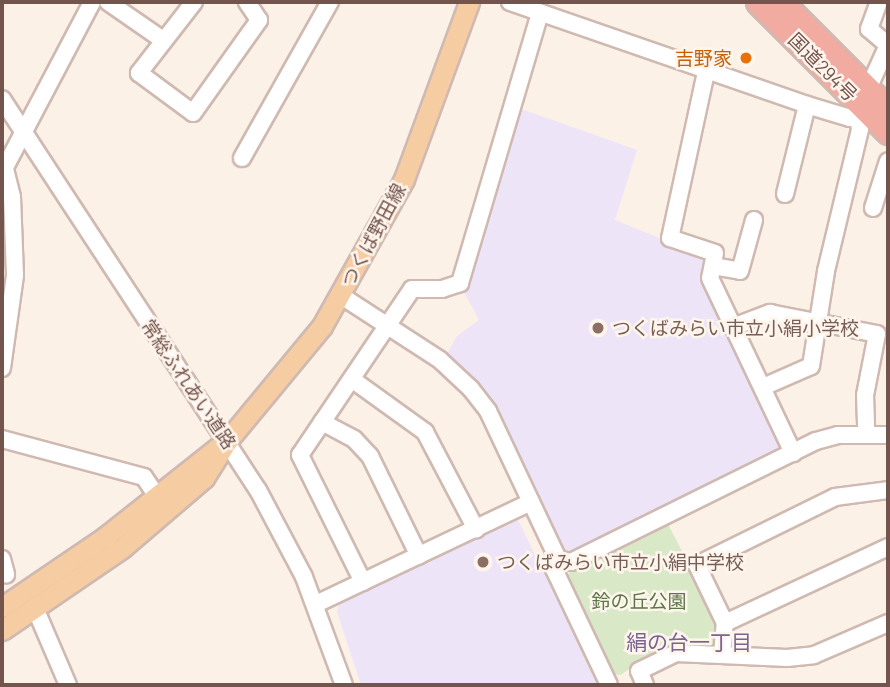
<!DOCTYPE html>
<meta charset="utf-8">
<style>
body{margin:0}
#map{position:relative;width:890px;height:687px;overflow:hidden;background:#fbf1e7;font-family:Barlow,"Noto Sans JP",sans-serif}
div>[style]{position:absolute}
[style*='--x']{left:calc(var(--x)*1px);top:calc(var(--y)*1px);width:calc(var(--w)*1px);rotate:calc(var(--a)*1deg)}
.education>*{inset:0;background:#eee4f8}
.green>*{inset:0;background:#d9e8c6}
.roads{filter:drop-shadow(2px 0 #cfb9b1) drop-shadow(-2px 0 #cfb9b1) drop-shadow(0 2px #cfb9b1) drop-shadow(0 -2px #cfb9b1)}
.minor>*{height:16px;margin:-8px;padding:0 8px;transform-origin:8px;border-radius:8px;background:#fff}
.major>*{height:19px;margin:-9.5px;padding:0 9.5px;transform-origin:9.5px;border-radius:9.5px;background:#f6cca3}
.highway>*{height:23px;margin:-11.5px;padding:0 11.5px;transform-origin:11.5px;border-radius:11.5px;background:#f2aba1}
.dots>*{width:19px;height:19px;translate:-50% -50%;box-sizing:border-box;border:4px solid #fef5ed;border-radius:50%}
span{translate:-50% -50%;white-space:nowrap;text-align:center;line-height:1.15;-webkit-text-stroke:5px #fef5ed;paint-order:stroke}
.food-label{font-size:19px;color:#c56008}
.right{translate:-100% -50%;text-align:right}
.street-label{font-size:19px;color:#74554d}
.education-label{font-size:19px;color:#785e54}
.left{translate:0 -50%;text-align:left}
.park-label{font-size:19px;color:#5c7845}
.neighbourhood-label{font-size:21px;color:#7b6590}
.frame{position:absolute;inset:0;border:4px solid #74554d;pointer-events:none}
</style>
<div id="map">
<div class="education">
<div style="clip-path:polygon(516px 107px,637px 150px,615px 220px,709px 258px,781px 444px,778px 450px,571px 552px,566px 551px,485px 389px,447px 354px,457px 336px,479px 320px,463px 290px)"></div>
<div style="clip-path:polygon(518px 520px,599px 685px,361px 685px,337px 612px,339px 603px)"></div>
</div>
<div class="green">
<div style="clip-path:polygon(668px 524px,720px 625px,718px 645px,651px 656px,620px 675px,610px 673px,565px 581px,570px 571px)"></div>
</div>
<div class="roads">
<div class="minor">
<div style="--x:108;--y:2;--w:67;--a:34.6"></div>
<div style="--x:194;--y:2;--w:90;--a:127.8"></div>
<div style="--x:139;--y:73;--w:67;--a:36.5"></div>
<div style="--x:193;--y:113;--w:114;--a:-54.6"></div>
<div style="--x:259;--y:20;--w:22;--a:-124"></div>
<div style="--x:510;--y:2;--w:314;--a:19.1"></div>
<div style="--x:807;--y:105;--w:45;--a:16.8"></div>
<div style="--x:850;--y:118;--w:21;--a:-11"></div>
<div style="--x:706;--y:72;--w:170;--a:102.2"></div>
<div style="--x:670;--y:238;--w:47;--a:18.4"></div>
<div style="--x:715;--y:253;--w:25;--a:101"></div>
<div style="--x:710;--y:278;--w:194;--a:64.6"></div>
<div style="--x:868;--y:89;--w:48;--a:-65.6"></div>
<div style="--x:888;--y:45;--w:25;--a:-140"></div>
<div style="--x:869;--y:29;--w:29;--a:-70"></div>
<div style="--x:2;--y:99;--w:467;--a:56.8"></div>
<div style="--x:258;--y:490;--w:98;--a:62.1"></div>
<div style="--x:304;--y:577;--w:115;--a:69.7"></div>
<div style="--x:242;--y:158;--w:179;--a:-60.6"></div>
<div style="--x:2;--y:173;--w:193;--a:-62.2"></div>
<div style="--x:785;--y:194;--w:92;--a:-76.1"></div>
<div style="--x:873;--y:208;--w:49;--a:-72.3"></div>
<div style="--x:713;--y:266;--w:27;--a:10"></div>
<div style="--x:740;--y:271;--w:53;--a:-74.6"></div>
<div style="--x:340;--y:295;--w:119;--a:33"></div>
<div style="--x:440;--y:360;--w:42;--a:43.1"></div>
<div style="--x:471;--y:389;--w:28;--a:52"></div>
<div style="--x:488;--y:411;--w:164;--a:64.7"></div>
<div style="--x:558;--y:559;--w:11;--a:112"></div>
<div style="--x:554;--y:569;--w:128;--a:64.6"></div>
<div style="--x:733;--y:327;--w:40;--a:-21"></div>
<div style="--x:770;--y:313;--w:109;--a:11.1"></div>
<div style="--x:877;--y:334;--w:62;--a:101.1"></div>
<div style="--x:865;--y:395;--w:38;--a:88"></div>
<div style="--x:2;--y:368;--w:94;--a:-82"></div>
<div style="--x:15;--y:275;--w:78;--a:-92.2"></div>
<div style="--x:12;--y:197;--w:29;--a:-104"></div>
<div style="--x:353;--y:380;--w:89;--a:35.8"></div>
<div style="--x:425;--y:432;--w:110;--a:62.3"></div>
<div style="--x:763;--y:387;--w:52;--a:-23.6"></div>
<div style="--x:811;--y:366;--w:96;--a:-81"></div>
<div style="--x:826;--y:271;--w:146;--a:-76.5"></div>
<div style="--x:860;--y:129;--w:11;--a:-100"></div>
<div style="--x:322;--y:422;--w:36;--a:28"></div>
<div style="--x:354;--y:439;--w:23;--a:47"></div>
<div style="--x:370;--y:456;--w:111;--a:63.9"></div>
<div style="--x:2;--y:439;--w:147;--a:15"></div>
<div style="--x:144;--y:477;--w:23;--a:56"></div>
<div style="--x:2;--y:559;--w:16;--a:75"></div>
<div style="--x:558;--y:559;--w:13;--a:13"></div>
<div style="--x:571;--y:562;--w:273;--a:-26.3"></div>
<div style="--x:816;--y:441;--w:23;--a:-15"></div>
<div style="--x:838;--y:435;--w:50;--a:0"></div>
<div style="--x:363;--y:582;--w:142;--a:-116.4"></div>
<div style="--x:300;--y:455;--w:200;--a:-56"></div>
<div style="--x:412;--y:289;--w:30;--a:0"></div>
<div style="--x:442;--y:289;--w:19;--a:-18"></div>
<div style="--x:460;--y:283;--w:282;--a:-73.5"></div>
<div style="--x:316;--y:604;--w:238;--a:-25.4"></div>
<div style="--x:35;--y:608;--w:84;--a:66.8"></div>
<div style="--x:725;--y:623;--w:180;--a:-25"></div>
<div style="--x:722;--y:655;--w:32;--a:-85"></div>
<div style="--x:725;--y:623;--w:64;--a:-115.8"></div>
<div style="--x:697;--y:565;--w:154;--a:-26.2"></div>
<div style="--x:835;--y:497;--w:53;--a:-7.5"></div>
<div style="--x:645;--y:685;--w:15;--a:-113"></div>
<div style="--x:639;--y:671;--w:41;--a:-25.9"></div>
<div style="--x:676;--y:653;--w:111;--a:2.6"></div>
<div style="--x:787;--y:658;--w:27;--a:-6"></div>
<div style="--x:814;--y:655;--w:81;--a:-23.4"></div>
</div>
<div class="major">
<div style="--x:2;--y:607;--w:125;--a:-34.2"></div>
<div style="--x:105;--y:537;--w:147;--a:-38.4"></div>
<div style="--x:2;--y:630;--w:145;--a:-34.3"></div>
<div style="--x:122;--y:548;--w:108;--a:-40.5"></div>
<div style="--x:204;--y:478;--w:44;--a:-58.1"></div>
<div style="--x:227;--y:441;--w:149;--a:-50.4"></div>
<div style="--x:322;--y:326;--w:168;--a:-60.8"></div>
<div style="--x:404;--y:179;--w:189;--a:-69.8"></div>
</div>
<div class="highway">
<div style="--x:758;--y:2;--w:184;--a:45"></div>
<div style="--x:781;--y:2;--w:151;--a:45"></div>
</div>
</div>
<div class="dots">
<div style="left:746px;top:58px;background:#e8710a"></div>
<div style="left:598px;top:328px;background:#8d6e63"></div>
<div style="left:483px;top:562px;background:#8d6e63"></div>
</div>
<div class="food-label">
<span class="right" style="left:732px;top:58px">吉野家</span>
</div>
<div class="street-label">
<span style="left:823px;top:67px;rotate:45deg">国道294号</span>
<span style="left:373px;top:235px;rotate:-62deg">つくば野田線</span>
<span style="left:189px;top:384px;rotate:56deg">常総ふれあい道路</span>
</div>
<div class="education-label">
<span class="left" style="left:612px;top:328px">つくばみらい市立小絹小学校</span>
<span class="left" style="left:497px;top:562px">つくばみらい市立小絹中学校</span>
</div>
<div class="park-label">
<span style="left:639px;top:601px">鈴の丘公園</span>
</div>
<div class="neighbourhood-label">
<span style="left:689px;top:642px">絹の台一丁目</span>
</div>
<div class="frame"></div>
</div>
